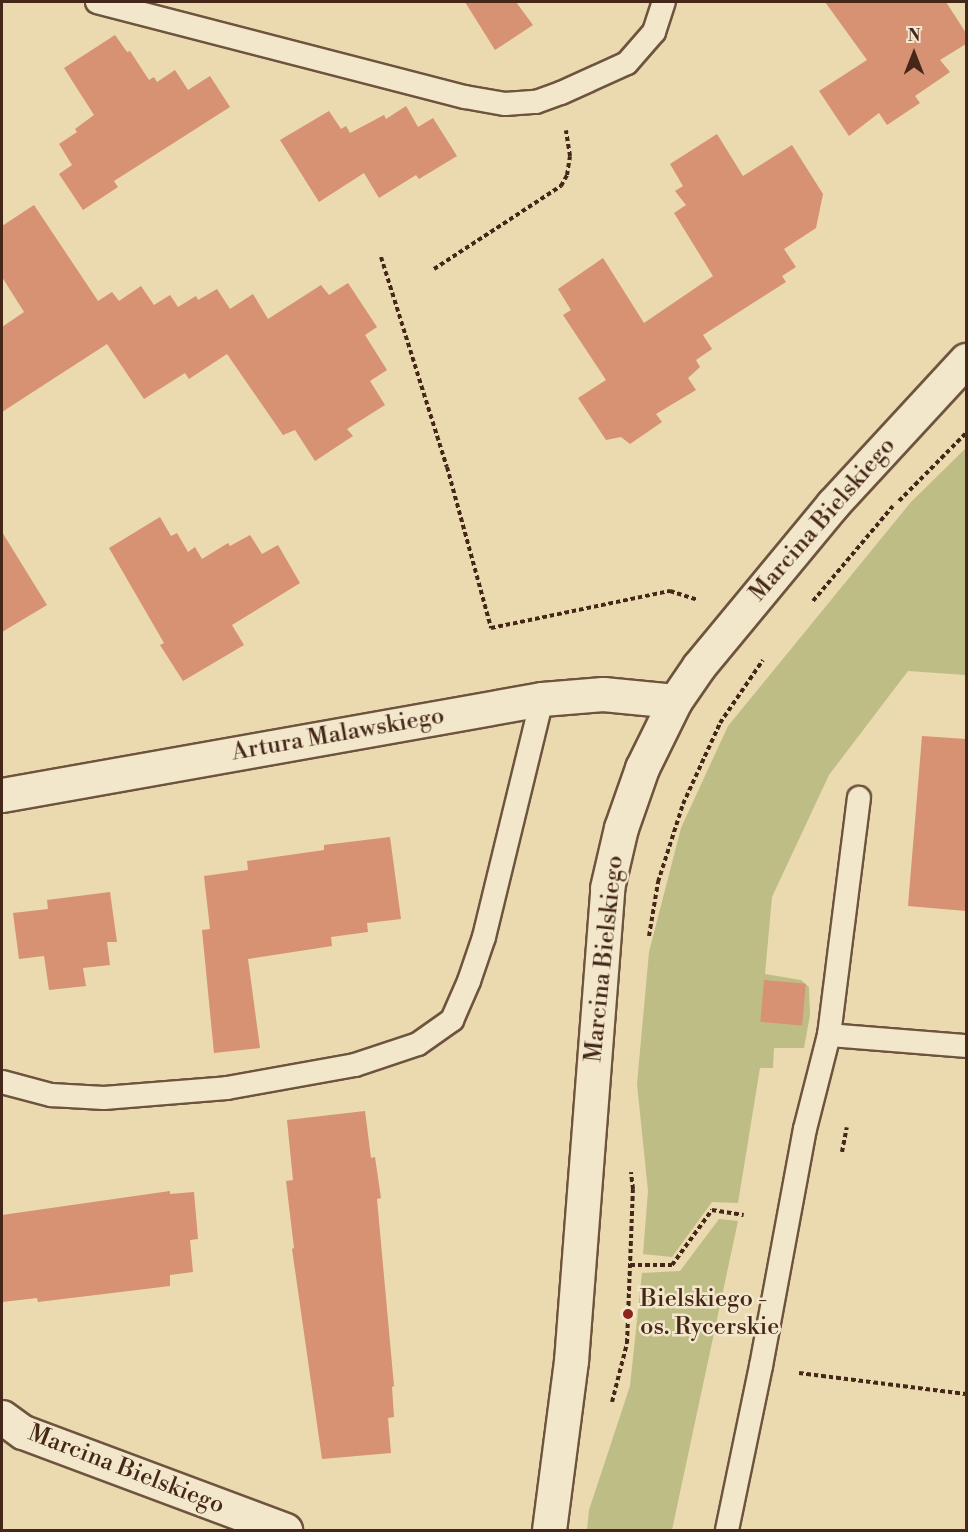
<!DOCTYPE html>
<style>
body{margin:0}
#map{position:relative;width:968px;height:1532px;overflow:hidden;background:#ebd9af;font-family:"Libre Bodoni",serif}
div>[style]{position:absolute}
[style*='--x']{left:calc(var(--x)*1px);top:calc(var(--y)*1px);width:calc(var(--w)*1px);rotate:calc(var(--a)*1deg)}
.green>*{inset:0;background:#bebd86}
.building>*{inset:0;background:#d79173;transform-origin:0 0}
.path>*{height:4px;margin-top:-2px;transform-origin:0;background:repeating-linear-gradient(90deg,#452719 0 4.5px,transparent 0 7.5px)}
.roads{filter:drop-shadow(2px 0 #6e543e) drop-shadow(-2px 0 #6e543e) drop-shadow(0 2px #6e543e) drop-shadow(0 -2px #6e543e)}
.lane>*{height:22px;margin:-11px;padding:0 11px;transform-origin:11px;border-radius:11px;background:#f2e6cb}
.street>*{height:33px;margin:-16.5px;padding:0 16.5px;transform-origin:16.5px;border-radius:16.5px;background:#f2e6cb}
.secondary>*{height:33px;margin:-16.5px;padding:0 16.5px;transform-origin:16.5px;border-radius:16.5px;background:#f2e6cb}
.dots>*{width:16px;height:16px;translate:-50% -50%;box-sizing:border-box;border:3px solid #f2e6cb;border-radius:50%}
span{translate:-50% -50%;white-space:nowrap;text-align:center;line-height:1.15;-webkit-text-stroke:5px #f2e6cb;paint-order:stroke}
.street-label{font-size:24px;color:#452719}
.poi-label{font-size:24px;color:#452719}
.left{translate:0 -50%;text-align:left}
.frame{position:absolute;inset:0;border:3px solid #452719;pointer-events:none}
.north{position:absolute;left:884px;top:24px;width:60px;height:60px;-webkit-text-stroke:4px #f2e6cb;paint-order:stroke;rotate:0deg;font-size:16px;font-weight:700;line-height:24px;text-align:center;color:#452719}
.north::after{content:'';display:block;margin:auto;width:21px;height:27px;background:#452719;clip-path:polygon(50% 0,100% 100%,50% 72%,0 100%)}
</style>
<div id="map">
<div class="green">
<div style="clip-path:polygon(966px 448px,966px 675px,908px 671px,829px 775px,772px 897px,765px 974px,801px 980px,809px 987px,810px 1015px,804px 1048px,774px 1048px,773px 1068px,760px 1068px,738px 1203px,712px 1202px,672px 1257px,643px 1254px,648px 1191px,637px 1084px,649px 952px,681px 828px,728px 726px,911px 502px)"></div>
<div style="clip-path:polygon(719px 1219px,738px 1221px,672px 1530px,587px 1530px,589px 1510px,630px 1386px,642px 1273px,680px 1271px)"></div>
</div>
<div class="building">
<div style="clip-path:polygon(465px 2px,516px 2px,533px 25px,495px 50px)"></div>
<div style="clip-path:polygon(825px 2px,946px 2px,966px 33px,966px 44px,940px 60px,950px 72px,915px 96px,920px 103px,887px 125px,879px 113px,849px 136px,819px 91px,867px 60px)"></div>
<div style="clip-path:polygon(115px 35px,127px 52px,130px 51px,149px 80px,154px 77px,157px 82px,175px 70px,188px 90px,210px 76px,230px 107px,114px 181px,118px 187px,83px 210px,59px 174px,72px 165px,59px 144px,77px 132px,75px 129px,94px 115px,64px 68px)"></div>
<div style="clip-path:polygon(406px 106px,418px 127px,433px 118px,457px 156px,419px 179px,416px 175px,379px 198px,364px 173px,319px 202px,280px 140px,329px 111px,341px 129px,346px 126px,350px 133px,384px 115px,386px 119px)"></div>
<div style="clip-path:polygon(717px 134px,743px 176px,792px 145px,823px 194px,816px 228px,784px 249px,796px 267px,782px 276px,786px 282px,703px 335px,712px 349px,696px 360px,700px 367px,688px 378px,696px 390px,656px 414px,662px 422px,630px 444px,621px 437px,606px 440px,578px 398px,606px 380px,563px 315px,571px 310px,558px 289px,603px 258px,644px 323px,713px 276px,674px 213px,686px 205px,675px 191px,683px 186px,670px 164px)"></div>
<div style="clip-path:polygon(34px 205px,98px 301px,112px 292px,119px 301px,141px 286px,154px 305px,170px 295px,178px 307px,196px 296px,198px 300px,217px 289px,230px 309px,253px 294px,268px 319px,321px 285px,329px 295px,348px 283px,377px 327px,365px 335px,387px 370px,370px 381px,385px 405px,347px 429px,353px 436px,315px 461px,295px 430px,283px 435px,227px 354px,189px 379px,185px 373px,144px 399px,107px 344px,2px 412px,2px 327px,24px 312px,2px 277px,2px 226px)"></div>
<div style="clip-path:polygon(160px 517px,171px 536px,177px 533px,188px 552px,195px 547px,202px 559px,228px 543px,230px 546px,250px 535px,262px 554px,278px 545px,300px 583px,232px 625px,244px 645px,183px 681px,160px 645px,164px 643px,109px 548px)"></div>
<div style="clip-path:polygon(2px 532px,47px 605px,2px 632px)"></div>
<div style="clip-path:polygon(922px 736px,966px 739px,966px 911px,908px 906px)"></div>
<div style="clip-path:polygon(390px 837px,401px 919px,367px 923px,368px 932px,331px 937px,332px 946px,248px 959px,260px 1048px,214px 1053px,202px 930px,210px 929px,204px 876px,248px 870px,247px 861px,324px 850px,324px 845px)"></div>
<div style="clip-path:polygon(110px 892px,117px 942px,107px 942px,110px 965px,83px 968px,86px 986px,49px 990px,44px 956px,19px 959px,13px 913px,48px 909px,47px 900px)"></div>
<div style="left:764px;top:980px;width:42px;height:42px;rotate:5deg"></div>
<div style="clip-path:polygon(365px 1111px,371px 1158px,375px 1157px,381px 1198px,377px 1199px,394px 1386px,392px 1387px,394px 1417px,388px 1418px,391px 1453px,322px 1459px,292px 1249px,294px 1248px,286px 1181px,293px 1180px,287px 1120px)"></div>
<div style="clip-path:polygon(170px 1191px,170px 1194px,194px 1192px,198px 1239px,190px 1240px,193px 1272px,170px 1275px,170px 1286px,38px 1302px,37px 1298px,2px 1302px,2px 1215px)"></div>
</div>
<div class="path">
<div style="--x:381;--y:257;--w:220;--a:72.6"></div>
<div style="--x:447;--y:467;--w:167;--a:74.7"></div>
<div style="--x:491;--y:628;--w:183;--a:-11.7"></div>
<div style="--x:670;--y:591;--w:29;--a:18"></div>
<div style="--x:434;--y:269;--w:152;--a:-33.2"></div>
<div style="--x:561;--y:186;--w:13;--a:-61"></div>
<div style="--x:567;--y:175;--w:19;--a:-81"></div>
<div style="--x:570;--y:156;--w:26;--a:-99"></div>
<div style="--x:899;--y:501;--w:95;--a:-45.4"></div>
<div style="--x:813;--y:601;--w:124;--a:-49.9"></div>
<div style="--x:649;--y:936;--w:55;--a:-80.5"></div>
<div style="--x:658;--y:882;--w:82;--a:-72.2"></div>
<div style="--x:683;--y:804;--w:89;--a:-65.4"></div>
<div style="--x:720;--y:723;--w:76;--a:-55.7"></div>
<div style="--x:842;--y:1152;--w:25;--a:-79"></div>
<div style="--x:630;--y:1265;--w:42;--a:0"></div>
<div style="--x:672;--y:1265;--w:68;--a:-54"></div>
<div style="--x:712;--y:1210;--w:32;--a:9"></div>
<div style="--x:799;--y:1373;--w:168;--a:7.2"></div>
<div style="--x:612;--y:1402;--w:61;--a:-75.7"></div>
<div style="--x:627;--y:1343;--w:154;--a:-87.8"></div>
<div style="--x:633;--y:1189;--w:17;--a:-97"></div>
</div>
<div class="roads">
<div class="lane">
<div style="--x:97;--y:2;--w:380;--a:14.5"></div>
<div style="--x:465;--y:97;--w:41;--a:9.9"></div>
<div style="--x:505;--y:104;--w:31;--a:-4"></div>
<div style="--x:536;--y:102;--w:27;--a:-20"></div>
<div style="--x:561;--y:93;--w:72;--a:-24.4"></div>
<div style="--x:627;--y:63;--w:41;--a:-48.9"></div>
<div style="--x:654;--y:32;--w:32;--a:-72"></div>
<div style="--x:829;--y:1035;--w:137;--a:4.6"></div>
<div style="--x:2;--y:1082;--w:51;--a:14.9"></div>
<div style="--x:51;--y:1095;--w:53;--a:3.2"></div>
<div style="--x:104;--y:1098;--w:123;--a:-4.6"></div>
<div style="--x:227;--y:1088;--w:130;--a:-10.2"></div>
<div style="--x:355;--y:1065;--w:66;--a:-18.4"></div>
<div style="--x:418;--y:1044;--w:42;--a:-35.2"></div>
<div style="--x:452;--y:1020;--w:43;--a:-66.4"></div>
<div style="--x:469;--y:981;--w:46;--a:-71.2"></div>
<div style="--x:484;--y:937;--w:245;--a:-76.3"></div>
<div style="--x:727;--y:1530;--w:167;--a:-78.3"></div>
<div style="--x:761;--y:1366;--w:241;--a:-79.5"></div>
<div style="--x:805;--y:1129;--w:97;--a:-75.7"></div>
<div style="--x:829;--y:1035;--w:239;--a:-82.8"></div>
</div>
<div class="street">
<div style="--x:2;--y:795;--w:548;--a:-10.08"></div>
<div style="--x:542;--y:699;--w:61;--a:-4.7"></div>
<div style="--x:603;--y:694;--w:72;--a:5.6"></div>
<div style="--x:2;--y:1417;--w:26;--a:36"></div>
<div style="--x:23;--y:1432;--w:280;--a:20.5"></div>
</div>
<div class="secondary">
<div style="--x:549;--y:1530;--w:170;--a:-82.6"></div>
<div style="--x:571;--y:1361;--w:474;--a:-85.6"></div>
<div style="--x:607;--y:888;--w:62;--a:-76.9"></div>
<div style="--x:621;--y:828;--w:64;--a:-70.7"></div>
<div style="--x:642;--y:768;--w:75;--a:-63.8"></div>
<div style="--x:675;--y:701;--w:42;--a:-55.6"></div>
<div style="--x:699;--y:666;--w:210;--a:-50.4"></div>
<div style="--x:833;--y:504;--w:196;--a:-47.3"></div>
</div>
</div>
<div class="dots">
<div style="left:628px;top:1314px;background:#8f2418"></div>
</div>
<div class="street-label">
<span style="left:823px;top:520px;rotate:-49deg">Marcina Bielskiego</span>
<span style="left:338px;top:735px;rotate:-10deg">Artura Malawskiego</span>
<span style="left:605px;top:959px;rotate:-84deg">Marcina Bielskiego</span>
<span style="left:126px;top:1470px;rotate:21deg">Marcina Bielskiego</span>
</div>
<div class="poi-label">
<span class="left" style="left:640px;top:1314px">Bielskiego -<br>os. Rycerskie</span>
</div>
<div class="frame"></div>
<div class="north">N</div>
</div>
